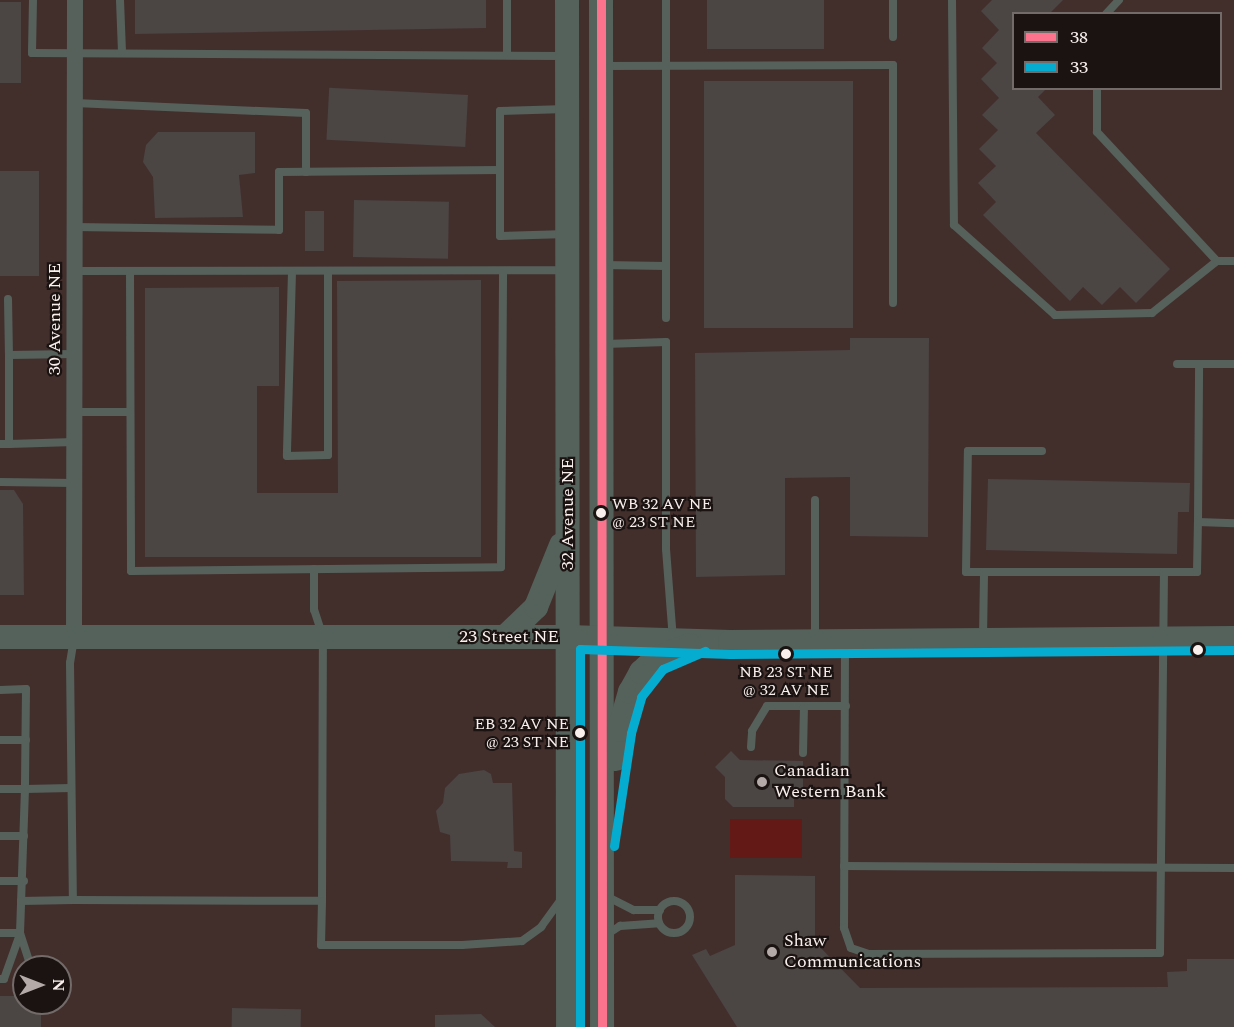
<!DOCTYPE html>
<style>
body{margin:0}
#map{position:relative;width:1234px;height:1027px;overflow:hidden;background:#342c2a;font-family:Spectral,serif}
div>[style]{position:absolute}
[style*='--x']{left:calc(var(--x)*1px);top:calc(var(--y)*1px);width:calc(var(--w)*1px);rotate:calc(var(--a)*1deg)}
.built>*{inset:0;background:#422f2c}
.green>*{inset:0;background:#631915;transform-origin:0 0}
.building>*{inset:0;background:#4b4543;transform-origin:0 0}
.lane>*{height:8px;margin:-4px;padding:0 4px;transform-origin:4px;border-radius:4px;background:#57615c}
.lane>.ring{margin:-4px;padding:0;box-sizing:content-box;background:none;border:8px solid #57615c;border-radius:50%}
.street>*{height:16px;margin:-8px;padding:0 8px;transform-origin:8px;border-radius:8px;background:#57615c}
.secondary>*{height:24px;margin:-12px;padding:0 12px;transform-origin:12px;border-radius:12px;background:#54625b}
.bus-1>*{height:9px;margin:-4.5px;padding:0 4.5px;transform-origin:4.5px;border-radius:4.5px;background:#fc738d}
.bus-2>*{height:9px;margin:-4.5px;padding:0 4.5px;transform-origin:4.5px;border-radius:4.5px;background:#06acd0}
.dots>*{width:16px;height:16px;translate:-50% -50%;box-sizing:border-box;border:3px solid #1a1312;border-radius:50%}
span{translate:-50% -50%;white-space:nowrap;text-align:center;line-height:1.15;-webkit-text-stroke:4.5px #1a1312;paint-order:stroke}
.bus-label{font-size:16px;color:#f9f0ee}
.left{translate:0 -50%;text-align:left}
.right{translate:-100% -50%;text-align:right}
.street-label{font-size:18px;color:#f9f0ee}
.poi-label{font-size:18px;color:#f9f0ee}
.legend{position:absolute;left:1012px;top:12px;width:210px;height:78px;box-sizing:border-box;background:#1a1312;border:2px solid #736b6a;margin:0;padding:8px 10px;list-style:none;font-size:18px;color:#f9f0ee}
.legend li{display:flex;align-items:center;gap:12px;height:30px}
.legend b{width:30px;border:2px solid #736b6a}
.north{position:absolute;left:12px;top:955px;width:60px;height:60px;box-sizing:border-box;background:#1a1312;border:2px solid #736b6a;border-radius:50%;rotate:90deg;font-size:16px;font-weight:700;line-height:24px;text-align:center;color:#f9f0ee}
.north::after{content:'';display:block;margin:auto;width:21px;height:27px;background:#b4aba9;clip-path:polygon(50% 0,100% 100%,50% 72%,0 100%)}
</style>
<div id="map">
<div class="built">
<div style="clip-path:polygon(evenodd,0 0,1234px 0,1234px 1027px,0 1027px,0 0,1014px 14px,1220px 14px,1220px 88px,1014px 88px,1014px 14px,0 0,24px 967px,60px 967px,60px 1003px,24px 1003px,24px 967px)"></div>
</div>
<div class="green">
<div style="left:730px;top:819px;width:72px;height:39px"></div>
</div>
<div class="building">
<div style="clip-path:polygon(135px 0,486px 0,486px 28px,135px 34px)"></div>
<div style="left:707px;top:0;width:117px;height:49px"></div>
<div style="clip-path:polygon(992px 0,1063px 0,1049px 14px,1014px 14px,1014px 88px,1047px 88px,1038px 97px,1055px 115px,1036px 133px,1170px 269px,1136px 303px,1120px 287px,1102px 305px,1083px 287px,1070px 301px,983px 215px,996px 202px,978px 183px,996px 166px,979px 149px,998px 130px,982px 115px,999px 98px,981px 79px,997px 63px,982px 48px,999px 30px,981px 11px)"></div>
<div style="left:0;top:2px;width:21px;height:81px"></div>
<div style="left:704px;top:81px;width:149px;height:247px"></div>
<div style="left:468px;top:95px;width:52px;height:139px;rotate:93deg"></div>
<div style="clip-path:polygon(158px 132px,255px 132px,255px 173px,239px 175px,243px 217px,155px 218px,153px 177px,143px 162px,146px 145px)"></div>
<div style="left:0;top:171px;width:39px;height:105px"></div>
<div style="left:354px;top:200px;width:95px;height:57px;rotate:1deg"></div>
<div style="left:305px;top:211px;width:19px;height:40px"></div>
<div style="clip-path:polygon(481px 280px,481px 557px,145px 557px,145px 288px,279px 287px,279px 386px,257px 386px,257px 493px,338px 493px,337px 281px)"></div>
<div style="clip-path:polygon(850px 338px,929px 338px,928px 537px,850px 536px,850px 477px,785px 478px,785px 575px,696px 577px,695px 353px,850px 350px)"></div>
<div style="clip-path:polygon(988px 479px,1190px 483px,1189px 512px,1178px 512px,1177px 554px,986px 550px)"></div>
<div style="clip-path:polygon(0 490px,14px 490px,23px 504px,24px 595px,0 595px)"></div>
<div style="clip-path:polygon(731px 751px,740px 760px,803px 761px,803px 799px,794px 799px,794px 807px,733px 807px,725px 799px,725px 777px,715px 767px)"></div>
<div style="clip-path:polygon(484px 770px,491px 774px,493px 783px,512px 783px,514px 851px,522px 852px,522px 868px,507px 868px,508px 862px,451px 861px,450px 835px,440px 832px,436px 811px,443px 803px,445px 788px,459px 774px)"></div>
<div style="clip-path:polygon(735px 875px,815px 876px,815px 942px,860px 988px,1168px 987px,1167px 972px,1187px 971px,1187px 959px,1234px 959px,1234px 1027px,737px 1027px,692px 955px,706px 949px,710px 956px,735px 945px)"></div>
<div style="clip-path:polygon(0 996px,24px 996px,24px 1003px,41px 1003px,41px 1027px,0 1027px)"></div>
<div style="left:232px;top:1008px;width:69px;height:19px;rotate:1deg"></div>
<div style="clip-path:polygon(481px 1014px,495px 1027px,435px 1027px,435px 1015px)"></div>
</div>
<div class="lane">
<div style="--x:33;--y:0;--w:53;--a:91.1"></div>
<div style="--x:32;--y:53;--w:532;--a:0.32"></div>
<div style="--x:120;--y:0;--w:51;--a:87.8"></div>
<div style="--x:507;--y:0;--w:55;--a:90"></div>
<div style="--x:893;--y:0;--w:37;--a:90"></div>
<div style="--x:952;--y:0;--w:225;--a:89.5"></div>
<div style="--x:954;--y:225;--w:135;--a:41.7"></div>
<div style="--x:1055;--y:315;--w:97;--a:-1.2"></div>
<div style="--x:1152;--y:313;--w:83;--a:-38.7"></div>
<div style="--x:1106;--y:14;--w:19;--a:-47"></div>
<div style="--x:602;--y:66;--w:291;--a:-0.2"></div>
<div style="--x:893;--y:65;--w:238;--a:90"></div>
<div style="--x:1097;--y:88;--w:44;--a:90"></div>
<div style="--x:1097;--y:132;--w:176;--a:47.1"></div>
<div style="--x:1217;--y:261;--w:17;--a:0"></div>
<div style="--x:75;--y:103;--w:231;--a:2.5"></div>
<div style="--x:306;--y:113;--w:59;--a:90"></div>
<div style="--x:500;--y:170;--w:59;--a:-90"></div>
<div style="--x:500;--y:111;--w:66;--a:-1.7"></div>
<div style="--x:74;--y:227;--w:205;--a:0.8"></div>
<div style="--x:279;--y:230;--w:58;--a:-90"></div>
<div style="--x:279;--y:172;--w:221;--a:-0.5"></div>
<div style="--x:500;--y:170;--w:66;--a:90"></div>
<div style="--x:500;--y:236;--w:67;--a:-1.7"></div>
<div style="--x:603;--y:265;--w:63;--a:0.9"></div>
<div style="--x:74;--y:271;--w:492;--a:-0.1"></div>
<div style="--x:130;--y:271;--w:300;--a:89.8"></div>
<div style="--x:131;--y:571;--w:370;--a:-0.6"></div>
<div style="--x:501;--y:567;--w:294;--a:-89.6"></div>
<div style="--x:292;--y:272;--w:184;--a:91.6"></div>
<div style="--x:287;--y:456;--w:41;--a:-1.4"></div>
<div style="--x:328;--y:455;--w:183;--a:-90"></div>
<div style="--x:8;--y:299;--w:56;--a:89"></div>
<div style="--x:666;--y:318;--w:318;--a:-90"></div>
<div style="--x:605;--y:344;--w:61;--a:-1.9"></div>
<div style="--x:666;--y:342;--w:207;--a:90"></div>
<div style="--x:666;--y:549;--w:91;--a:85.6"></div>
<div style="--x:1177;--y:364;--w:57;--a:0"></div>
<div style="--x:74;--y:412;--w:54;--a:0"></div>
<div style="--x:74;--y:442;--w:65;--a:178.2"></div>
<div style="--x:9;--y:444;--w:89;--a:-90"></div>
<div style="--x:9;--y:355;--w:65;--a:-0.9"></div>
<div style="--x:0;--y:444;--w:9;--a:0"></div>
<div style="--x:0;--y:482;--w:74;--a:0.8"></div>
<div style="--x:815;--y:500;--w:140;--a:90"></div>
<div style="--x:1198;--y:522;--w:158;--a:-89.6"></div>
<div style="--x:984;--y:572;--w:18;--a:180"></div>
<div style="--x:966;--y:572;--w:121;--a:-89.1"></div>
<div style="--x:968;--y:451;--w:74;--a:0"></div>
<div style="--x:74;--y:638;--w:25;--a:99"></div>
<div style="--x:70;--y:663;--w:237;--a:89.3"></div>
<div style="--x:73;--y:900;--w:249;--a:0.2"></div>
<div style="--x:322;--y:901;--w:264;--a:-89.8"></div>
<div style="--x:323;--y:637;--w:28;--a:-108"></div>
<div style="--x:314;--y:610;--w:41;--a:-90"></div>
<div style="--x:983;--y:638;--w:66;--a:-89.1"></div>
<div style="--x:984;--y:572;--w:180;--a:0"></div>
<div style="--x:845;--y:644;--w:284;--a:90.2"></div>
<div style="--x:844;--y:928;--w:21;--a:71"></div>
<div style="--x:851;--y:948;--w:18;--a:19"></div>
<div style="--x:868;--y:954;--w:292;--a:-0.2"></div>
<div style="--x:1160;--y:953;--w:381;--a:-89.4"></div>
<div style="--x:1164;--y:572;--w:33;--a:0"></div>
<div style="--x:1197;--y:572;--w:50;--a:-88.9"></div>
<div style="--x:1198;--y:522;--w:36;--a:2"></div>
<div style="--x:0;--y:690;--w:26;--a:-2"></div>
<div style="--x:26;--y:689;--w:100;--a:90.6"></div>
<div style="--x:25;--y:789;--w:46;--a:-1.2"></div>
<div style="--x:0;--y:740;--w:26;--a:0"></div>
<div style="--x:751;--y:747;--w:16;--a:-86"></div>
<div style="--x:752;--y:731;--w:29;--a:-59"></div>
<div style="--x:767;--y:706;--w:79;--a:0"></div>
<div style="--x:803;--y:753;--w:47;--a:-88.8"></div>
<div style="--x:0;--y:789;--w:25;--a:0"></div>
<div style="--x:25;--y:789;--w:112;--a:92"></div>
<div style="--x:0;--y:836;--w:24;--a:0"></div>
<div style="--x:844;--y:866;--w:390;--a:0.3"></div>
<div style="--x:0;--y:881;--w:24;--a:0"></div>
<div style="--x:606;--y:896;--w:31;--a:27"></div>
<div style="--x:634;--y:910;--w:26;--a:0"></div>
<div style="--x:322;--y:901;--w:44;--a:91.3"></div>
<div style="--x:321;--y:945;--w:141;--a:0"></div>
<div style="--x:462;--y:945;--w:60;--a:-3.8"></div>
<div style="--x:522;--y:941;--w:24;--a:-36"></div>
<div style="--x:541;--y:927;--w:34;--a:-54"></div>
<div class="ring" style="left:658px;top:901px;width:24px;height:24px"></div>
<div style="--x:0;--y:933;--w:20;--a:0"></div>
<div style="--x:606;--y:935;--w:17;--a:-33"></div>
<div style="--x:620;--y:926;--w:39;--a:-4"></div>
<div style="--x:31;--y:967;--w:36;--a:-108"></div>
<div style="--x:20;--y:933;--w:32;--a:-88"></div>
<div style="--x:21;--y:901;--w:52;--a:-1.1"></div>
<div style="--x:0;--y:979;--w:4;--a:0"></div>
<div style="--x:4;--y:979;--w:48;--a:-70.4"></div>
</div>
<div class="street">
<div style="--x:74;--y:638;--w:638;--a:-89.91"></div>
</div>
<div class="secondary">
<div style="--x:567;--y:0;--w:1027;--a:89.94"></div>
<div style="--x:601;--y:0;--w:1027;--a:89.94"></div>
<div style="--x:506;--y:636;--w:42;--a:-44"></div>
<div style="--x:536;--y:607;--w:67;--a:-68"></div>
<div style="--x:0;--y:637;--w:568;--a:0"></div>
<div style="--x:568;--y:637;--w:162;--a:1.8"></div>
<div style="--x:730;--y:642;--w:504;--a:-0.45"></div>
<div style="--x:616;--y:759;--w:29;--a:-84"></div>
<div style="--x:619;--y:730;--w:40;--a:-74"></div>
<div style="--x:630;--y:692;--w:23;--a:-61"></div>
<div style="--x:641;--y:672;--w:19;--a:-43"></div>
<div style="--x:655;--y:659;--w:37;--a:-22"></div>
</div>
<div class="bus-1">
<div style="--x:601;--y:0;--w:1027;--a:89.94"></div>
</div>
<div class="bus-2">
<div style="--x:614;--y:846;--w:114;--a:-81.4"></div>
<div style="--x:631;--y:733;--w:37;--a:-74"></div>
<div style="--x:641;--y:697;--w:36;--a:-52"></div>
<div style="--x:663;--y:669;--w:46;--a:-23.2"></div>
<div style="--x:580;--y:1027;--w:378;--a:-90"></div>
<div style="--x:580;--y:649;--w:150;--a:1.9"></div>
<div style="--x:730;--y:654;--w:504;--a:-0.45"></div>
</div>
<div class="dots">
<div style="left:601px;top:513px;background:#f9f0ee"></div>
<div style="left:1198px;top:650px;background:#f9f0ee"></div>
<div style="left:786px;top:654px;background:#f9f0ee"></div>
<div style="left:580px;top:733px;background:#f9f0ee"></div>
<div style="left:762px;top:782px;background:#b4aba9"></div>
<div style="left:772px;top:952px;background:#b4aba9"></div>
</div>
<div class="bus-label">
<span class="left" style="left:612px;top:513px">WB 32 AV NE<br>@ 23 ST NE</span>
<span style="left:786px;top:681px">NB 23 ST NE<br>@ 32 AV NE</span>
<span class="right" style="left:569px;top:733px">EB 32 AV NE<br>@ 23 ST NE</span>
</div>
<div class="street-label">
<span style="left:55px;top:319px;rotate:-90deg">30 Avenue NE</span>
<span style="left:568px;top:514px;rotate:-90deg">32 Avenue NE</span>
<span style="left:509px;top:637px">23 Street NE</span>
</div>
<div class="poi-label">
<span class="left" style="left:774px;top:782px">Canadian<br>Western Bank</span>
<span class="left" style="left:784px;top:952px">Shaw<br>Communications</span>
</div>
<ul class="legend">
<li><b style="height:8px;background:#fc738d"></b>38</li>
<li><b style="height:8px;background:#06acd0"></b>33</li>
</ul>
<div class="north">N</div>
</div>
